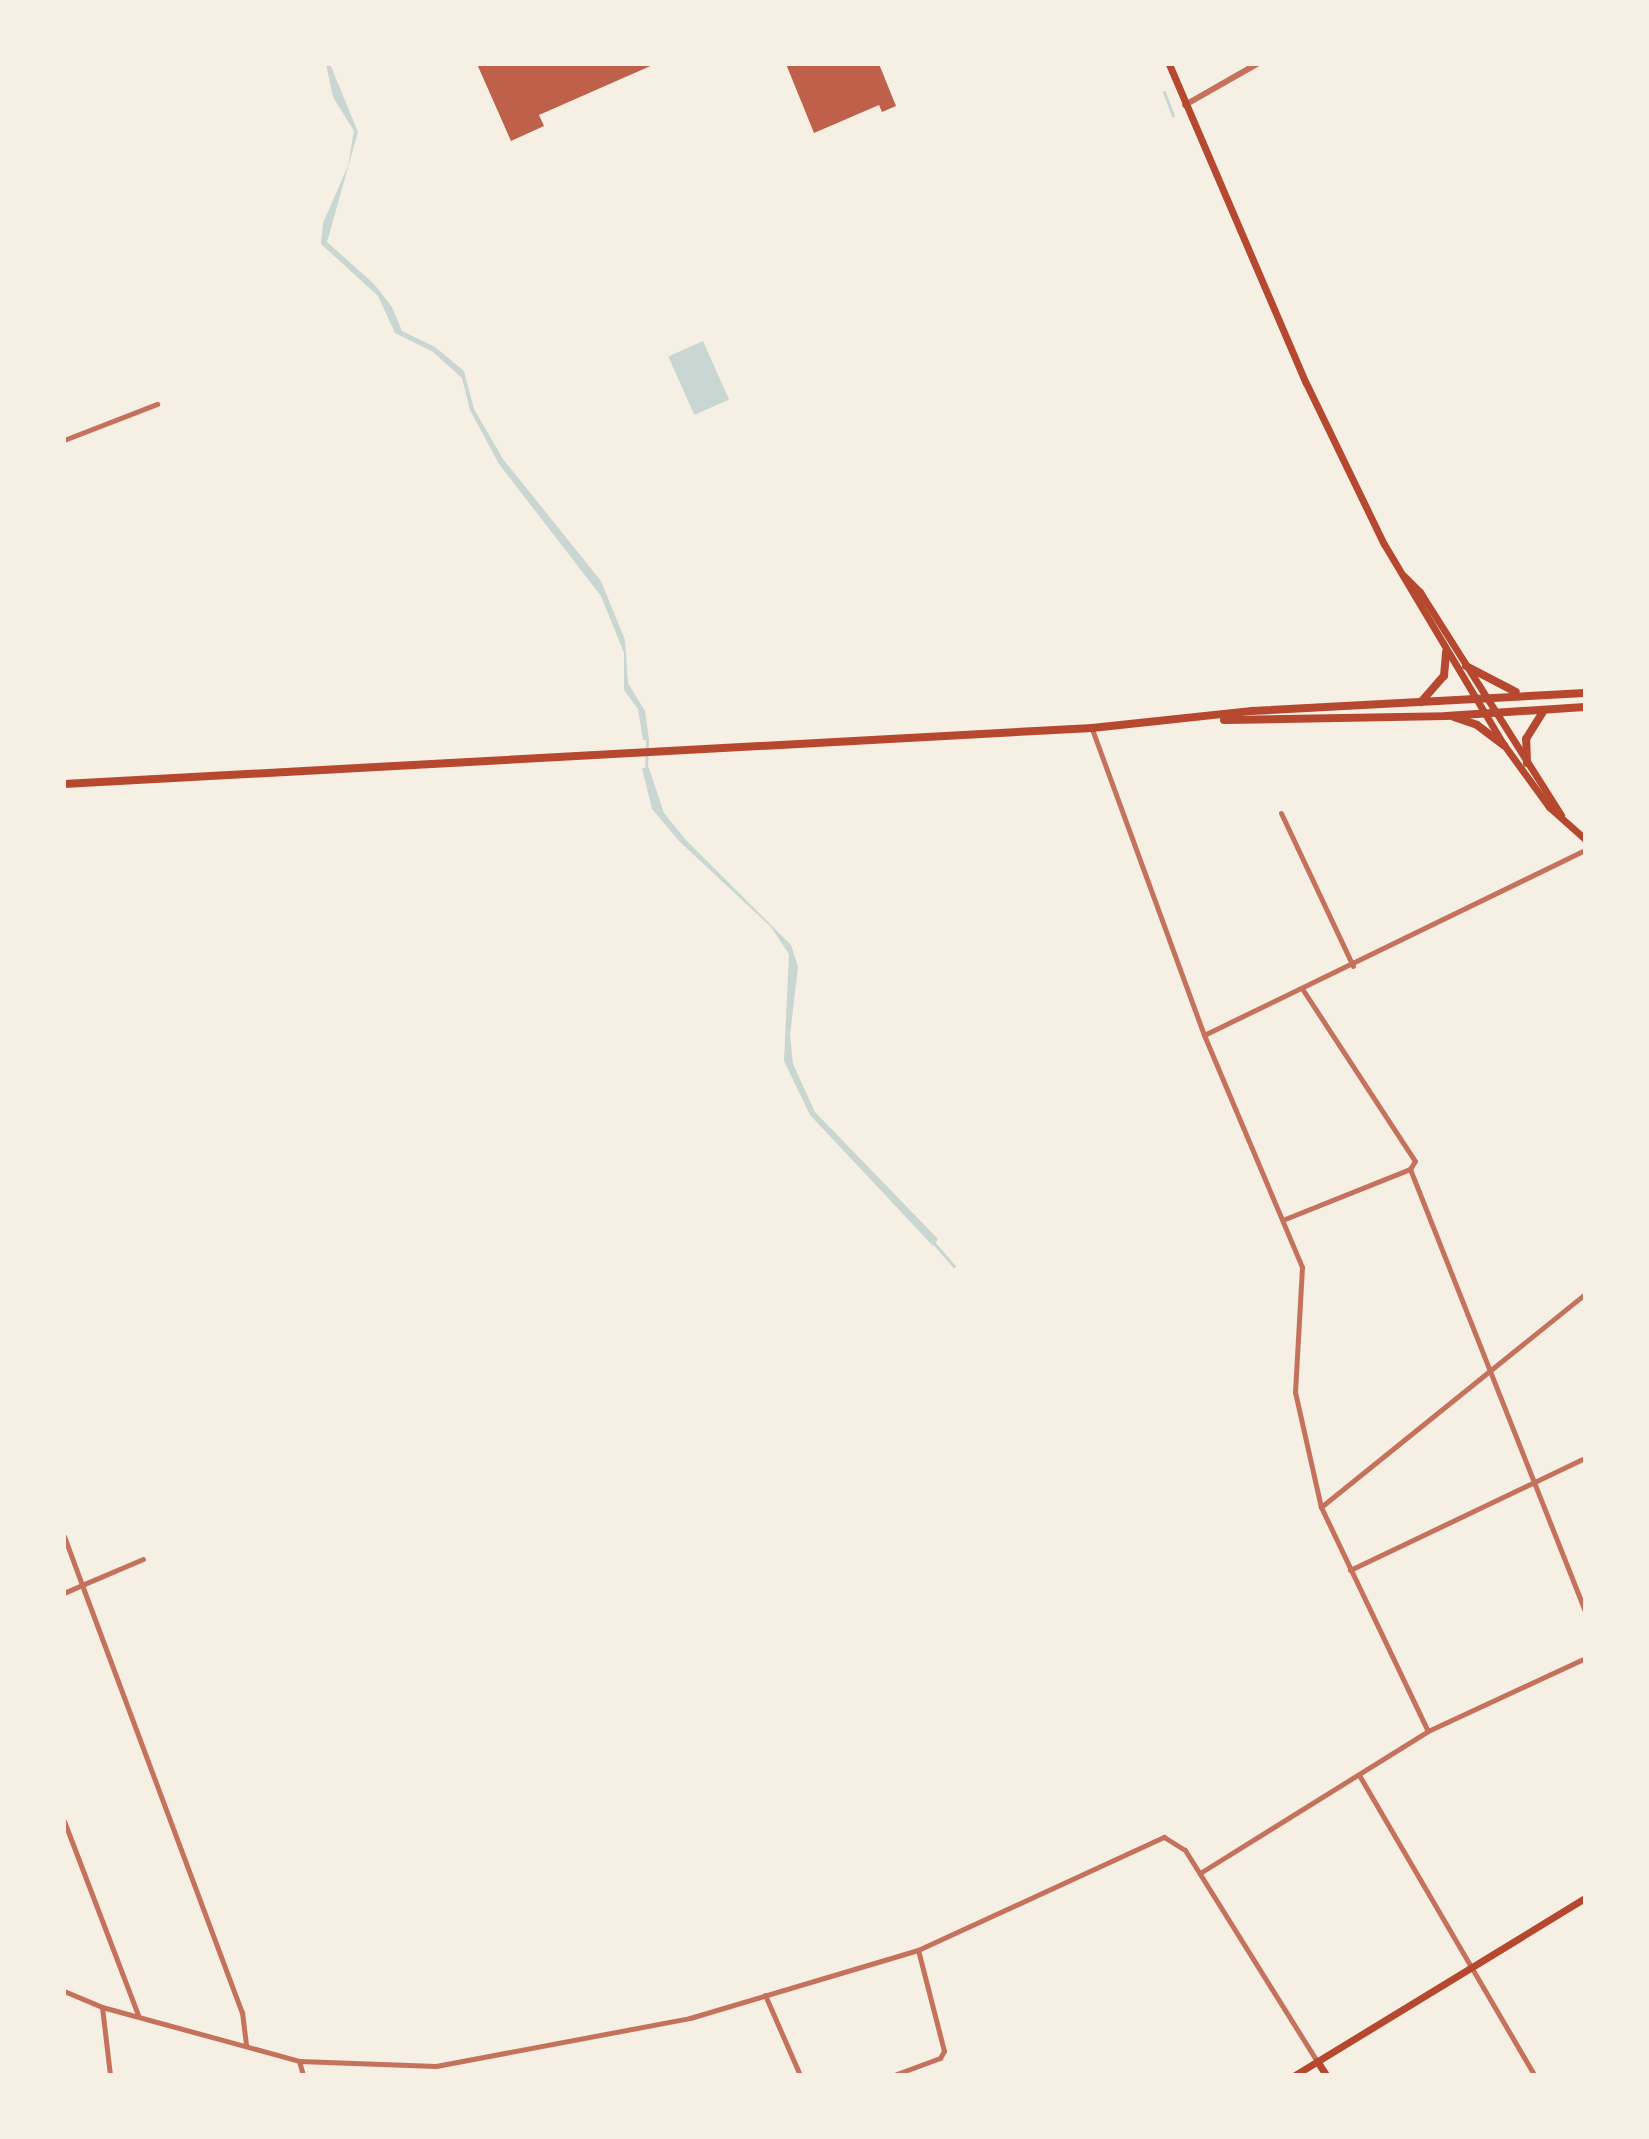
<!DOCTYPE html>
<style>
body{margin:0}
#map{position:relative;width:1649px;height:2139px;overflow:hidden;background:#f6efe4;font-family:"Public Sans",sans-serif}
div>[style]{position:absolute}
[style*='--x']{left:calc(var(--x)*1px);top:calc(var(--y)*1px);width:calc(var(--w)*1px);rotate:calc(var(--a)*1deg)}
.water>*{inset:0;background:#c9d6d2;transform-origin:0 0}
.stream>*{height:3px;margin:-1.5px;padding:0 1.5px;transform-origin:1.5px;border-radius:1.5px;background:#c9d6d2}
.building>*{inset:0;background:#bf614a}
.minor>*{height:5px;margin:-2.5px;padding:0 2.5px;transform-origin:2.5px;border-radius:2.5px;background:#c5725c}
.tertiary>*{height:6px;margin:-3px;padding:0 3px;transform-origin:3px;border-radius:3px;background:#c5725c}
.secondary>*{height:7px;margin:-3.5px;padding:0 3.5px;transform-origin:3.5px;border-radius:3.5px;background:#b5482f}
.trunk>*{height:8px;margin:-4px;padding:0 4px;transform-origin:4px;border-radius:4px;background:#b5482f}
span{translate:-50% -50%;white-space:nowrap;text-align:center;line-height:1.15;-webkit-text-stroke:7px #f6efe4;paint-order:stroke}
.frame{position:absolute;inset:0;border:66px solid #f6efe4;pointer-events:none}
</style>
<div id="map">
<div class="water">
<div style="clip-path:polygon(326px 64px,330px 64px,358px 132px,327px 242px,374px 284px,392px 307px,402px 331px,435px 347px,464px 371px,474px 409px,503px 459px,601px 581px,625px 640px,628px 683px,645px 711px,649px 740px,643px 740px,638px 709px,624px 690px,624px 653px,601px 596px,499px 464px,470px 410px,462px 378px,433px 352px,395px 333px,378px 296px,321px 244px,323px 223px,348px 166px,354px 131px,333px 97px)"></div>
<div style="left:703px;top:341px;width:64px;height:38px;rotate:66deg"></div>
<div style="clip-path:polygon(642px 768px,649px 768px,664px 813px,686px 840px,791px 945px,798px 967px,790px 1035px,793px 1064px,815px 1112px,938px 1239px,933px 1246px,810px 1115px,784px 1061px,789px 954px,771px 927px,679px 841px,652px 809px)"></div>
</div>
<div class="stream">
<div style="--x:1164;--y:92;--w:25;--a:69"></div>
<div style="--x:646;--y:771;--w:32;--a:-88"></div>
<div style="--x:933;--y:1242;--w:32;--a:49"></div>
</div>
<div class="building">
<div style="clip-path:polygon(477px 64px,655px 64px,539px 115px,544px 126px,511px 141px)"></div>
<div style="clip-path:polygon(786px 64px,879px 64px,896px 106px,882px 112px,879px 105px,814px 133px)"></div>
</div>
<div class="minor">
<div style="--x:64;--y:440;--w:100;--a:-21.2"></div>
<div style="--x:1092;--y:729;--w:326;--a:69.9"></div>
<div style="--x:1204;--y:1035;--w:252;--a:67.1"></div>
<div style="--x:1302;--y:1267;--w:125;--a:93.2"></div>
<div style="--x:1295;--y:1392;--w:118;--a:77.3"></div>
<div style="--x:1321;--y:1507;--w:248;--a:64.5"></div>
<div style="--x:1281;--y:813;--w:169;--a:64.8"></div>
<div style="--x:1303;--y:990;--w:204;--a:56.8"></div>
<div style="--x:1415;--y:1161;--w:9;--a:122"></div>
<div style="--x:1410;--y:1169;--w:474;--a:68.4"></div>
<div style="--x:1204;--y:1035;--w:424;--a:-25.9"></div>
<div style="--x:1285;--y:1219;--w:135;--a:-21.8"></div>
<div style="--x:1321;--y:1507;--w:339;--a:-38.9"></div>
<div style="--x:64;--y:1536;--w:52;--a:69.8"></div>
<div style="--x:82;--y:1585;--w:20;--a:156"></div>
<div style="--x:143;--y:1559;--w:66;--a:156.9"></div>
<div style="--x:82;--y:1585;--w:456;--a:69.5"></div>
<div style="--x:242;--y:2012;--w:34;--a:83"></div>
<div style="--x:1350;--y:1570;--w:260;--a:-25.5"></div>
<div style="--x:1359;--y:1775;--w:347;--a:59.7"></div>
<div style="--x:64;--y:1821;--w:208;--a:69.1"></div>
<div style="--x:1200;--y:1873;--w:269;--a:-31.9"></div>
<div style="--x:1428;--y:1731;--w:173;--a:-24.9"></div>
<div style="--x:64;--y:1991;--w:41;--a:22.8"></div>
<div style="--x:102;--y:2007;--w:204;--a:15.3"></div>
<div style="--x:299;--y:2061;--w:137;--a:2.1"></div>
<div style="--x:436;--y:2066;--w:258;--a:-10.7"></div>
<div style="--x:690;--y:2018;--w:238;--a:-16.6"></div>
<div style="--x:918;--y:1950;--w:271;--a:-24.7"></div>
<div style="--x:1164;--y:1837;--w:25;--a:32"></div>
<div style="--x:1185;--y:1850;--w:249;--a:58"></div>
<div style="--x:765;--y:1995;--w:87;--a:66.4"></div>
<div style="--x:102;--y:2007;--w:68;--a:83.3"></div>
<div style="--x:299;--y:2061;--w:15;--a:74"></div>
<div style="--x:894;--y:2075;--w:49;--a:-20.3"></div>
<div style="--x:940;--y:2058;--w:8;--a:-60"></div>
<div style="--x:944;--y:2051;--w:104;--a:-104.4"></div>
</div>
<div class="tertiary">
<div style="--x:1185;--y:105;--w:83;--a:-29.7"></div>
</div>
<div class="secondary">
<div style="--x:1169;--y:64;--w:347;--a:66.8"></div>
<div style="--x:1306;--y:383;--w:179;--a:64.2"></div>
<div style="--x:1384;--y:544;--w:234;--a:59.2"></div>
<div style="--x:1504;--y:745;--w:77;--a:54"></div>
<div style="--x:1549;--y:807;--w:48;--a:41.6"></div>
<div style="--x:1404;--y:576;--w:23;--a:45"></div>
<div style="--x:1420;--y:592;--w:264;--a:57.7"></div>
<div style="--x:1317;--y:2061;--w:17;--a:57"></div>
<div style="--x:1295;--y:2075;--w:340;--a:-31.4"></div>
</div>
<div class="trunk">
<div style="--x:1466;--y:666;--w:56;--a:27.5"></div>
<div style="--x:1421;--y:702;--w:35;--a:-49"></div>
<div style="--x:1444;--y:676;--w:24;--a:-85"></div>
<div style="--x:1454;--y:717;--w:24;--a:19"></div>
<div style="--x:1477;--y:725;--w:34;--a:37"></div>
<div style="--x:1224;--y:720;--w:222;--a:-1"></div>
<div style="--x:1446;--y:716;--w:139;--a:-3.7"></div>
<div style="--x:1527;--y:763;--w:24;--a:-92"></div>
<div style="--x:1526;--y:739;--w:34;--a:-58"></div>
<div style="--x:64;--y:784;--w:1030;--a:-3.12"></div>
<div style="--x:1092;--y:728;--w:161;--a:-6.1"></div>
<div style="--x:1252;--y:711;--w:333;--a:-3.1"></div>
</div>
<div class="frame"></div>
</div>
